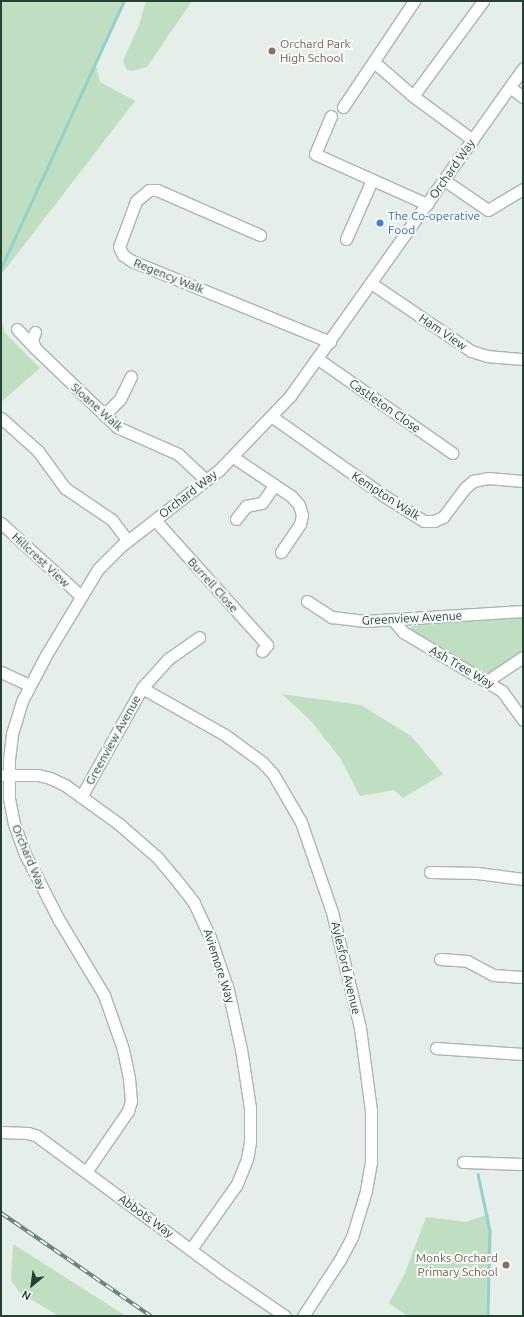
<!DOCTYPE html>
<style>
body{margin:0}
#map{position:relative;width:524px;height:1317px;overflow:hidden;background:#e6eee9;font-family:Ubuntu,sans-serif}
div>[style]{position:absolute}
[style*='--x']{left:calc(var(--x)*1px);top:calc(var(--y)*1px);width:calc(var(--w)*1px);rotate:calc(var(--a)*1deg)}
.green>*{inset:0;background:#c0dfc2}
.stream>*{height:2.5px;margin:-1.25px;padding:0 1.25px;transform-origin:1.25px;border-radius:1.25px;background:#90d1cf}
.roads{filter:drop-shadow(1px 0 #a8b7af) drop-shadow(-1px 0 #a8b7af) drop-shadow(0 1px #a8b7af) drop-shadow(0 -1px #a8b7af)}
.minor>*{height:11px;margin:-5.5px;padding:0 5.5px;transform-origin:5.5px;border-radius:5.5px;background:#fff}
.rail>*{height:4px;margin-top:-2px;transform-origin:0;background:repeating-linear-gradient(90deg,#f7fbf8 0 8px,#607c6f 0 16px);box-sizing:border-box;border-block:1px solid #607c6f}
.dots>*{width:11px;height:11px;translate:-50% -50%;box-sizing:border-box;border:2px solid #f7fbf8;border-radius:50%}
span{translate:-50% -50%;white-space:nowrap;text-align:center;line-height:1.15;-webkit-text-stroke:4px #f7fbf8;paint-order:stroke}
.education-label{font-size:12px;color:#785e54}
.left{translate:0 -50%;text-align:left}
.right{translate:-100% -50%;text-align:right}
.street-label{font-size:12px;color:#254134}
.shop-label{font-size:12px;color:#366cbe}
.frame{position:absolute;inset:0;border:2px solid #254134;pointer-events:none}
.north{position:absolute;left:12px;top:1265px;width:40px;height:40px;-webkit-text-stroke:3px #f7fbf8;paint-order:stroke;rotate:209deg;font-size:11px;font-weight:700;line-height:16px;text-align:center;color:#254134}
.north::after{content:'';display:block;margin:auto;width:14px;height:18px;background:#254134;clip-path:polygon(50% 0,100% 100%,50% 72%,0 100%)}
</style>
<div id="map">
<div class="green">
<div style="clip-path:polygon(1px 1px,123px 1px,96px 65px,100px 82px,135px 101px,1px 275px)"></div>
<div style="clip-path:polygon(146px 1px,192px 1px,147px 67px,132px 71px,127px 70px,123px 61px,139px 25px)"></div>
<div style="clip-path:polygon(1px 318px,5px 333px,40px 368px,1px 402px)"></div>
<div style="clip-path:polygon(523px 615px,523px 652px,488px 675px,484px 675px,409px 629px,416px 623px)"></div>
<div style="clip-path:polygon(282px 694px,361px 705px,411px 736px,443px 774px,403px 798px,394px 790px,360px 796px,340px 758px,311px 721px)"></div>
<div style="clip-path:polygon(489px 1214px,489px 1316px,404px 1316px,405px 1314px,389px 1303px,405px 1273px,426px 1217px,466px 1222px)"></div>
<div style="clip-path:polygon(13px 1244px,126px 1316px,59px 1316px,20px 1293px,11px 1280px)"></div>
</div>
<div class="stream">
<div style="--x:1;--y:268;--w:294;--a:-65.3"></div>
<div style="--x:478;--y:1174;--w:58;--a:78.1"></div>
<div style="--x:490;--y:1231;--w:85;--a:91.3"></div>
</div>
<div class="roads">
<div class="minor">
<div style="--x:374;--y:62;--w:52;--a:41.1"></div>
<div style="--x:413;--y:96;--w:74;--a:36.3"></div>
<div style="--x:510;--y:87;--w:16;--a:38"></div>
<div style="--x:413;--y:96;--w:118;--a:-53.6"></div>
<div style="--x:343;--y:107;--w:128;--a:-56.2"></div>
<div style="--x:331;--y:116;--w:41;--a:112.8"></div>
<div style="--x:315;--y:154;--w:123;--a:24.1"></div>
<div style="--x:444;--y:180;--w:53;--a:34.3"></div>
<div style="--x:488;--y:210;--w:41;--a:-31"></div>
<div style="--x:260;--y:235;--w:112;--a:-156.4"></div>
<div style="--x:157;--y:190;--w:8;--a:180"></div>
<div style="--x:149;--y:190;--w:17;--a:140"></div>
<div style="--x:136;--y:201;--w:49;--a:110.3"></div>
<div style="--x:119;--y:247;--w:9;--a:63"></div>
<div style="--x:123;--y:255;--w:11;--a:34"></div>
<div style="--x:132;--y:261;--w:214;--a:22.2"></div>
<div style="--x:346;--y:239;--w:64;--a:-66.2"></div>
<div style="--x:371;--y:283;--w:121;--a:34.2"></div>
<div style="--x:471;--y:351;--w:17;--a:17"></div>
<div style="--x:487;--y:356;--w:36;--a:5"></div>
<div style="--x:17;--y:329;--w:26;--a:47"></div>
<div style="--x:35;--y:332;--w:9;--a:111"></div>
<div style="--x:32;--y:340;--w:9;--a:69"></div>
<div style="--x:35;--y:348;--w:114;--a:43.9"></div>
<div style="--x:117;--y:427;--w:67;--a:23.9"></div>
<div style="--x:178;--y:454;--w:38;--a:43"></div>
<div style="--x:318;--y:359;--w:164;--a:35"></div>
<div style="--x:104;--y:415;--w:23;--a:-45"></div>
<div style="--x:120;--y:399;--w:25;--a:-64"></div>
<div style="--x:271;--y:416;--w:141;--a:35.2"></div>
<div style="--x:386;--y:497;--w:45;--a:32.3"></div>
<div style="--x:424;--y:521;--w:10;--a:0"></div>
<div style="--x:434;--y:521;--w:10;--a:-24"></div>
<div style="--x:443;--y:517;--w:36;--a:-53"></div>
<div style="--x:465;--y:488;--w:11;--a:-41"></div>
<div style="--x:473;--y:481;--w:15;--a:-11"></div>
<div style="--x:488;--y:478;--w:35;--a:5"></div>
<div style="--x:1;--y:418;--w:50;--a:41.7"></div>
<div style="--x:38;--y:451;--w:46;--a:53.9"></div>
<div style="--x:65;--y:488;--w:57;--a:34.2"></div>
<div style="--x:112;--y:520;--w:26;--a:53"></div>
<div style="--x:233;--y:457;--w:70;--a:33.9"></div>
<div style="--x:291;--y:496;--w:12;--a:48"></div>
<div style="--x:299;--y:505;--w:10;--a:73"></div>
<div style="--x:302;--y:515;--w:9;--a:103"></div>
<div style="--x:300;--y:524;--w:34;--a:124"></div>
<div style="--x:236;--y:519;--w:16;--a:-52"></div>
<div style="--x:246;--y:506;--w:16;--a:-11"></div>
<div style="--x:262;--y:503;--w:22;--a:-56"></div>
<div style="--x:155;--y:520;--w:168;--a:48.1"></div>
<div style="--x:267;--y:645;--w:8;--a:130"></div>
<div style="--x:1;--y:523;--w:108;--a:42.4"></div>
<div style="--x:307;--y:601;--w:30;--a:33"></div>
<div style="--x:332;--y:617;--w:33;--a:7"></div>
<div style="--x:365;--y:621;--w:158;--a:-3.6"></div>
<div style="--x:394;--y:621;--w:14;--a:51"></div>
<div style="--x:403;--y:632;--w:115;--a:30.8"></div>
<div style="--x:502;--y:691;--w:36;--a:54"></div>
<div style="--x:1;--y:672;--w:31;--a:25"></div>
<div style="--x:487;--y:681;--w:43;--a:-33.7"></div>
<div style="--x:142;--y:688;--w:95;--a:29.5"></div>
<div style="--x:225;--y:735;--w:46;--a:36.1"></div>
<div style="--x:262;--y:762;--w:16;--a:47"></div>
<div style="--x:273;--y:774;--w:56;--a:59.7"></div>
<div style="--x:301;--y:822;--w:95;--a:71"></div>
<div style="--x:332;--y:912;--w:119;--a:76.4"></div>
<div style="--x:360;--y:1028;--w:83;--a:82.4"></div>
<div style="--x:371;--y:1110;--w:52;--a:90"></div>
<div style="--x:371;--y:1162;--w:29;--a:100"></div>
<div style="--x:366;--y:1191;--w:48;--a:106.9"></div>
<div style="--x:352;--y:1237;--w:27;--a:118"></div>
<div style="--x:339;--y:1261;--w:66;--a:123.2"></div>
<div style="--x:1;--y:775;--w:37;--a:0"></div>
<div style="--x:38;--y:775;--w:12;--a:14"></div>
<div style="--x:50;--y:778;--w:17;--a:25"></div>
<div style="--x:65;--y:785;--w:67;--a:35.8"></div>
<div style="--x:119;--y:824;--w:50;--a:41"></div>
<div style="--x:157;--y:857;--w:26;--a:50"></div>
<div style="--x:174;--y:877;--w:33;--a:52"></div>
<div style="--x:194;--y:903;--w:38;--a:65"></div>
<div style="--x:210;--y:937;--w:56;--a:71.2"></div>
<div style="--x:228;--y:990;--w:60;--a:77.6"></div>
<div style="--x:241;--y:1049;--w:60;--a:81.3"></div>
<div style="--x:250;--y:1108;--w:34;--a:90"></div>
<div style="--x:250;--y:1142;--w:17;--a:100"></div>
<div style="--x:247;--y:1159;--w:27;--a:112"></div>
<div style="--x:237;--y:1184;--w:80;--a:125.3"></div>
<div style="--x:81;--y:797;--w:125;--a:-60.8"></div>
<div style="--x:142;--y:688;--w:39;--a:-48"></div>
<div style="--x:168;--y:659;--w:38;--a:-35"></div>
<div style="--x:430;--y:872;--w:47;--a:1.2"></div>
<div style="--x:477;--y:873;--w:46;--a:7.4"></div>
<div style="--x:440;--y:959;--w:27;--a:4"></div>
<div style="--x:467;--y:961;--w:30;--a:28"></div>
<div style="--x:493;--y:975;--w:30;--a:4"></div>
<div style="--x:436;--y:1048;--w:87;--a:3.9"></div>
<div style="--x:1;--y:1132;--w:27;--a:2"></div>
<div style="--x:28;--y:1133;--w:9;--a:18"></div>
<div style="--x:37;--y:1136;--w:230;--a:36.5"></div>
<div style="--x:222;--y:1273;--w:76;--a:34.3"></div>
<div style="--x:463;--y:1162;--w:60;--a:1.9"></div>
<div style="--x:86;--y:1172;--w:74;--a:-55.5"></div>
<div style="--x:128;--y:1111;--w:10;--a:-73"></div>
<div style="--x:131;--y:1101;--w:23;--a:-95"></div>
<div style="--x:129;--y:1078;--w:30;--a:-102"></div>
<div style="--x:123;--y:1049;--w:57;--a:-109.4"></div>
<div style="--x:104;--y:995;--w:87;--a:-121"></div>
<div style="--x:59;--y:920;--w:74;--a:-117.3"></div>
<div style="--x:25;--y:854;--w:32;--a:-110"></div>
<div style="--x:14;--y:824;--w:26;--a:-101"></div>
<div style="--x:9;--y:798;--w:39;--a:-90"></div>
<div style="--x:9;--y:759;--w:25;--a:-83"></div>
<div style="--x:12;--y:734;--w:34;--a:-73"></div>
<div style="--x:22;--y:701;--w:52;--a:-62.4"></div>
<div style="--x:46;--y:655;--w:100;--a:-58.8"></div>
<div style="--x:98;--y:569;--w:33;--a:-45"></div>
<div style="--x:121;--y:546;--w:124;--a:-37.8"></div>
<div style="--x:219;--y:470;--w:103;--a:-46.2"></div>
<div style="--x:290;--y:396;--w:402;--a:-54.6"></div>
</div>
</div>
<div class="rail">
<div style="--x:1;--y:1213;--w:182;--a:34.5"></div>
</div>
<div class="dots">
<div style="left:272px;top:51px;background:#8d6e63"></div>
<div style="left:380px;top:223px;background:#3f7fe0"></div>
<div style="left:506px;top:1265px;background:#8d6e63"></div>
</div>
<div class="education-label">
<span class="left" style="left:280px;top:51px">Orchard Park<br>High School</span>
<span class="right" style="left:498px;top:1265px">Monks Orchard<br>Primary School</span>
</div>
<div class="street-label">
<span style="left:452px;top:169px;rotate:-55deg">Orchard Way</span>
<span style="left:169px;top:276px;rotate:22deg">Regency Walk</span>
<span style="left:443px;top:332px;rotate:34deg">Ham View</span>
<span style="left:385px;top:406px;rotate:35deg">Castleton Close</span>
<span style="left:97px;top:407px;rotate:42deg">Sloane Walk</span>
<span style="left:188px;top:494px;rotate:-38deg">Orchard Way</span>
<span style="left:386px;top:496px;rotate:33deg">Kempton Walk</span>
<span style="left:41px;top:560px;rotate:43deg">Hillcrest View</span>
<span style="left:213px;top:585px;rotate:48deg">Burrell Close</span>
<span style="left:412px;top:618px;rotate:-3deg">Greenview Avenue</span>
<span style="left:462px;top:667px;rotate:30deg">Ash Tree Way</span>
<span style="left:113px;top:740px;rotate:-61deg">Greenview Avenue</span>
<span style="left:29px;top:857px;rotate:67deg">Orchard Way</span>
<span style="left:219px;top:966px;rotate:72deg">Aviemore Way</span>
<span style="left:346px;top:968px;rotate:77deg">Aylesford Avenue</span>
<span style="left:146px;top:1216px;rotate:36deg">Abbots Way</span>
</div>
<div class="shop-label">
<span class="left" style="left:388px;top:223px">The Co-operative<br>Food</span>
</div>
<div class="frame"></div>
<div class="north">N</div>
</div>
